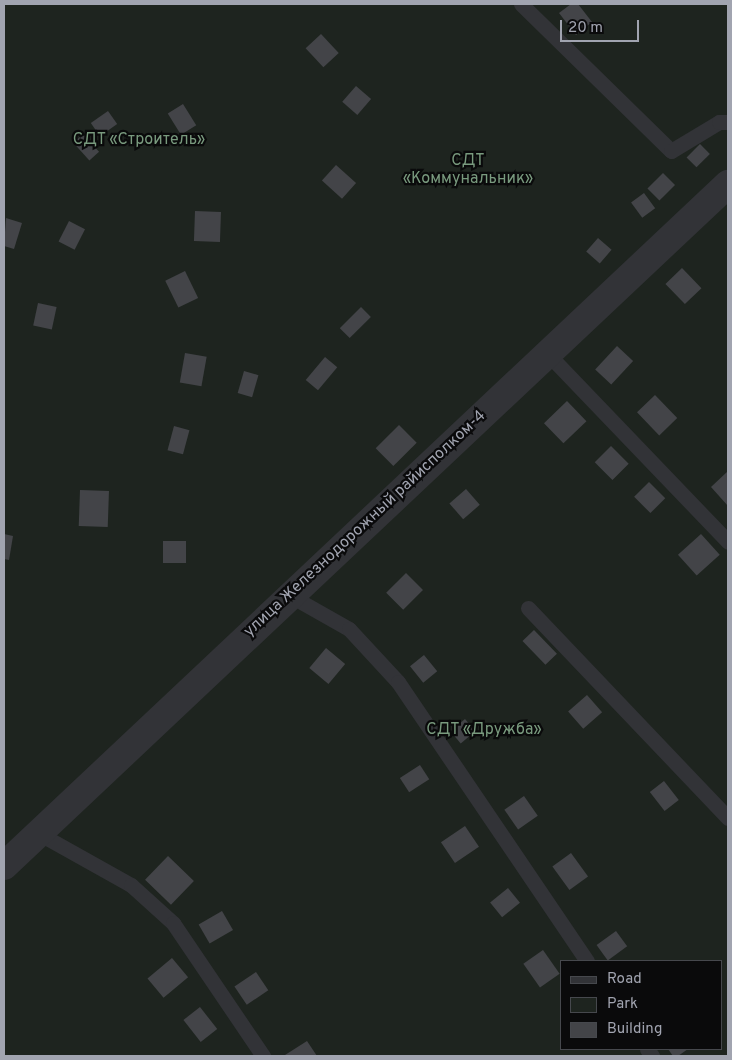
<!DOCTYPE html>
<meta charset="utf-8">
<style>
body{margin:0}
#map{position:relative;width:732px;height:1060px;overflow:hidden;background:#0f0f10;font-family:Overpass,sans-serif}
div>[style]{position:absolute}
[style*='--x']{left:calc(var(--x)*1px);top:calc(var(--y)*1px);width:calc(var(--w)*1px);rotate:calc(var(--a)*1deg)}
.green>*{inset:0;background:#1e241f}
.building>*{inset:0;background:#434448;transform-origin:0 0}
.lane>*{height:15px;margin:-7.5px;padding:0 7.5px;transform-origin:7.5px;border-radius:7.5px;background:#323337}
.street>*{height:28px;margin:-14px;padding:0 14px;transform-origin:14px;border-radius:14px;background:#323337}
span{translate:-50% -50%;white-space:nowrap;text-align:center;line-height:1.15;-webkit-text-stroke:4.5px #0a0a0b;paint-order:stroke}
.park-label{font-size:16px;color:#799a7e}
.street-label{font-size:16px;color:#a1a4b0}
.frame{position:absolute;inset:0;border:5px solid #a1a4b0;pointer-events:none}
.legend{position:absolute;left:560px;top:960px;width:162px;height:90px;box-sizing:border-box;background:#0a0a0b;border:1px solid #46484d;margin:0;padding:6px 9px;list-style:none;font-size:15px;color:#a1a4b0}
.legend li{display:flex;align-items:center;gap:10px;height:25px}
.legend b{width:25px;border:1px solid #46484d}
.scale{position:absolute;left:560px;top:20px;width:79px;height:22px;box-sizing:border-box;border:2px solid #a1a4b0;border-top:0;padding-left:6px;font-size:15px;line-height:18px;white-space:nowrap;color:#a1a4b0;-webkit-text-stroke:4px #0a0a0b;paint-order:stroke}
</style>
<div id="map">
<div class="green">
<div style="clip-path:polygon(evenodd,4px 4px,728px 4px,728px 1056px,4px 1056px,4px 4px,561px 961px,721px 961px,721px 1049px,561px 1049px,561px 961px)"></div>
</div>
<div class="building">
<div style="clip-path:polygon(571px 4px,578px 4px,592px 22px,576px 35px,559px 13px)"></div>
<div style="left:321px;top:34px;width:26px;height:21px;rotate:47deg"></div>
<div style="left:356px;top:86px;width:20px;height:21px;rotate:41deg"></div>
<div style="left:183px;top:104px;width:25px;height:18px;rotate:58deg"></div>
<div style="left:108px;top:111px;width:16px;height:21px;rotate:55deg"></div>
<div style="left:83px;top:134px;width:24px;height:13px;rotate:48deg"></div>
<div style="left:700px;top:144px;width:14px;height:19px;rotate:45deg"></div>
<div style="left:336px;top:165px;width:27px;height:21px;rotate:42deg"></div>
<div style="left:663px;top:173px;width:17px;height:22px;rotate:45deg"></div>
<div style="left:644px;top:193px;width:19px;height:16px;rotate:54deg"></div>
<div style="left:195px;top:211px;width:26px;height:30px;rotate:2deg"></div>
<div style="clip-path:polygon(6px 218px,22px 223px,14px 249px,4px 246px)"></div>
<div style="left:69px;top:221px;width:18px;height:23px;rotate:27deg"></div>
<div style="left:598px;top:238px;width:18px;height:18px;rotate:41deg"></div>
<div style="left:682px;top:268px;width:28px;height:23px;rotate:46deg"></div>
<div style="left:185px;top:271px;width:30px;height:22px;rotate:64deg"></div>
<div style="left:38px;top:303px;width:19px;height:23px;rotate:12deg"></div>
<div style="left:361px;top:307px;width:14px;height:30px;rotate:45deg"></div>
<div style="left:617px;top:346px;width:22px;height:32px;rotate:43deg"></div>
<div style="left:185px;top:353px;width:22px;height:30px;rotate:10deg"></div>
<div style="left:325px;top:357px;width:16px;height:30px;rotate:40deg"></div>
<div style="left:244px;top:371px;width:15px;height:23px;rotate:16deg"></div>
<div style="left:655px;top:395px;width:32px;height:25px;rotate:46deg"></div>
<div style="left:567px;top:401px;width:28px;height:32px;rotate:46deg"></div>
<div style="left:399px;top:425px;width:25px;height:33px;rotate:45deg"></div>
<div style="left:174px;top:426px;width:16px;height:25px;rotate:15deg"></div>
<div style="left:611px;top:446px;width:25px;height:23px;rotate:45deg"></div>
<div style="clip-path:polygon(728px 471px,728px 506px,711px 487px)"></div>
<div style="left:649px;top:482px;width:23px;height:21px;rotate:45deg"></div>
<div style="left:466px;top:489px;width:21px;height:22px;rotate:49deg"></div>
<div style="left:80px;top:490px;width:29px;height:36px;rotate:2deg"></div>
<div style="clip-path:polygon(4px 534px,13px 536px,9px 560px,4px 559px)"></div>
<div style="left:701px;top:534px;width:28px;height:31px;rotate:48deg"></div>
<div style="left:163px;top:541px;width:23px;height:22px"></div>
<div style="left:406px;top:573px;width:24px;height:28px;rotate:45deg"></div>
<div style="left:534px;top:630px;width:33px;height:16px;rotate:46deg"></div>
<div style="left:326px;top:648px;width:25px;height:26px;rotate:40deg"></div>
<div style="left:424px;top:655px;width:21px;height:18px;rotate:51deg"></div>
<div style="left:587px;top:695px;width:23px;height:25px;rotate:49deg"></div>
<div style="left:465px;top:719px;width:16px;height:19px;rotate:50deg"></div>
<div style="left:420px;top:765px;width:17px;height:24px;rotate:57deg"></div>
<div style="left:664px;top:781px;width:24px;height:18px;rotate:52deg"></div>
<div style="left:524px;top:796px;width:24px;height:24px;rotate:55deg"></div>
<div style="left:465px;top:826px;width:25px;height:29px;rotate:56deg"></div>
<div style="left:571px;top:853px;width:29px;height:23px;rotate:54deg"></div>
<div style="left:168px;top:856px;width:36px;height:33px;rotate:44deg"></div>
<div style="left:508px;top:888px;width:19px;height:23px;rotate:51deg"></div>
<div style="left:222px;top:911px;width:22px;height:27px;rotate:60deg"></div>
<div style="left:616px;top:931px;width:19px;height:24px;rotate:54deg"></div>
<div style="left:543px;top:950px;width:29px;height:24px;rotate:55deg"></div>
<div style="left:172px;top:958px;width:25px;height:32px;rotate:50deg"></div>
<div style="left:256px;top:972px;width:22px;height:26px;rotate:56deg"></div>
<div style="left:200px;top:1007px;width:28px;height:21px;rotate:52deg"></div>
<div style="clip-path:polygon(307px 1041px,317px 1056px,285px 1056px,285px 1055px)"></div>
<div style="clip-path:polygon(668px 1049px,688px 1049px,678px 1056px,673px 1056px)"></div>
</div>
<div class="lane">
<div style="--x:521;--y:4;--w:210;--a:44.4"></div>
<div style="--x:671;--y:151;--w:56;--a:-31.1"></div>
<div style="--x:719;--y:122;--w:9;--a:0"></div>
<div style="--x:546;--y:352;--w:263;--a:46.2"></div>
<div style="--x:289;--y:595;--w:69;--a:29.5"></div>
<div style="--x:349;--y:629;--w:72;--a:47.2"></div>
<div style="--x:398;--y:682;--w:337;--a:55.9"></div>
<div style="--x:528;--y:608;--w:290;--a:46.4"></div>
<div style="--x:38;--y:833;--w:107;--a:29.2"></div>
<div style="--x:131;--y:885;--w:57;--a:42.1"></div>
<div style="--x:173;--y:923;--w:161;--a:55.9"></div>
<div style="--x:647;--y:1049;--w:9;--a:54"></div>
</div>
<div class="street">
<div style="--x:4;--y:866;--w:995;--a:-43.29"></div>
</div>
<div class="park-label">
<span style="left:139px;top:140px">СДТ «Строитель»</span>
<span style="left:468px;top:170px">СДТ<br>«Коммунальник»</span>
<span style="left:484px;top:730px">СДТ «Дружба»</span>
</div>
<div class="street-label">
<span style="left:365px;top:524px;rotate:-43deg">улица Железнодорожный райисполком-4</span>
</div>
<div class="frame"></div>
<ul class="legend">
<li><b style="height:6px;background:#323337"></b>Road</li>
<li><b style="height:14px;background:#1e241f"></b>Park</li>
<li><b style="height:14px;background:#434448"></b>Building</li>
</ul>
<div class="scale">20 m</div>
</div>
